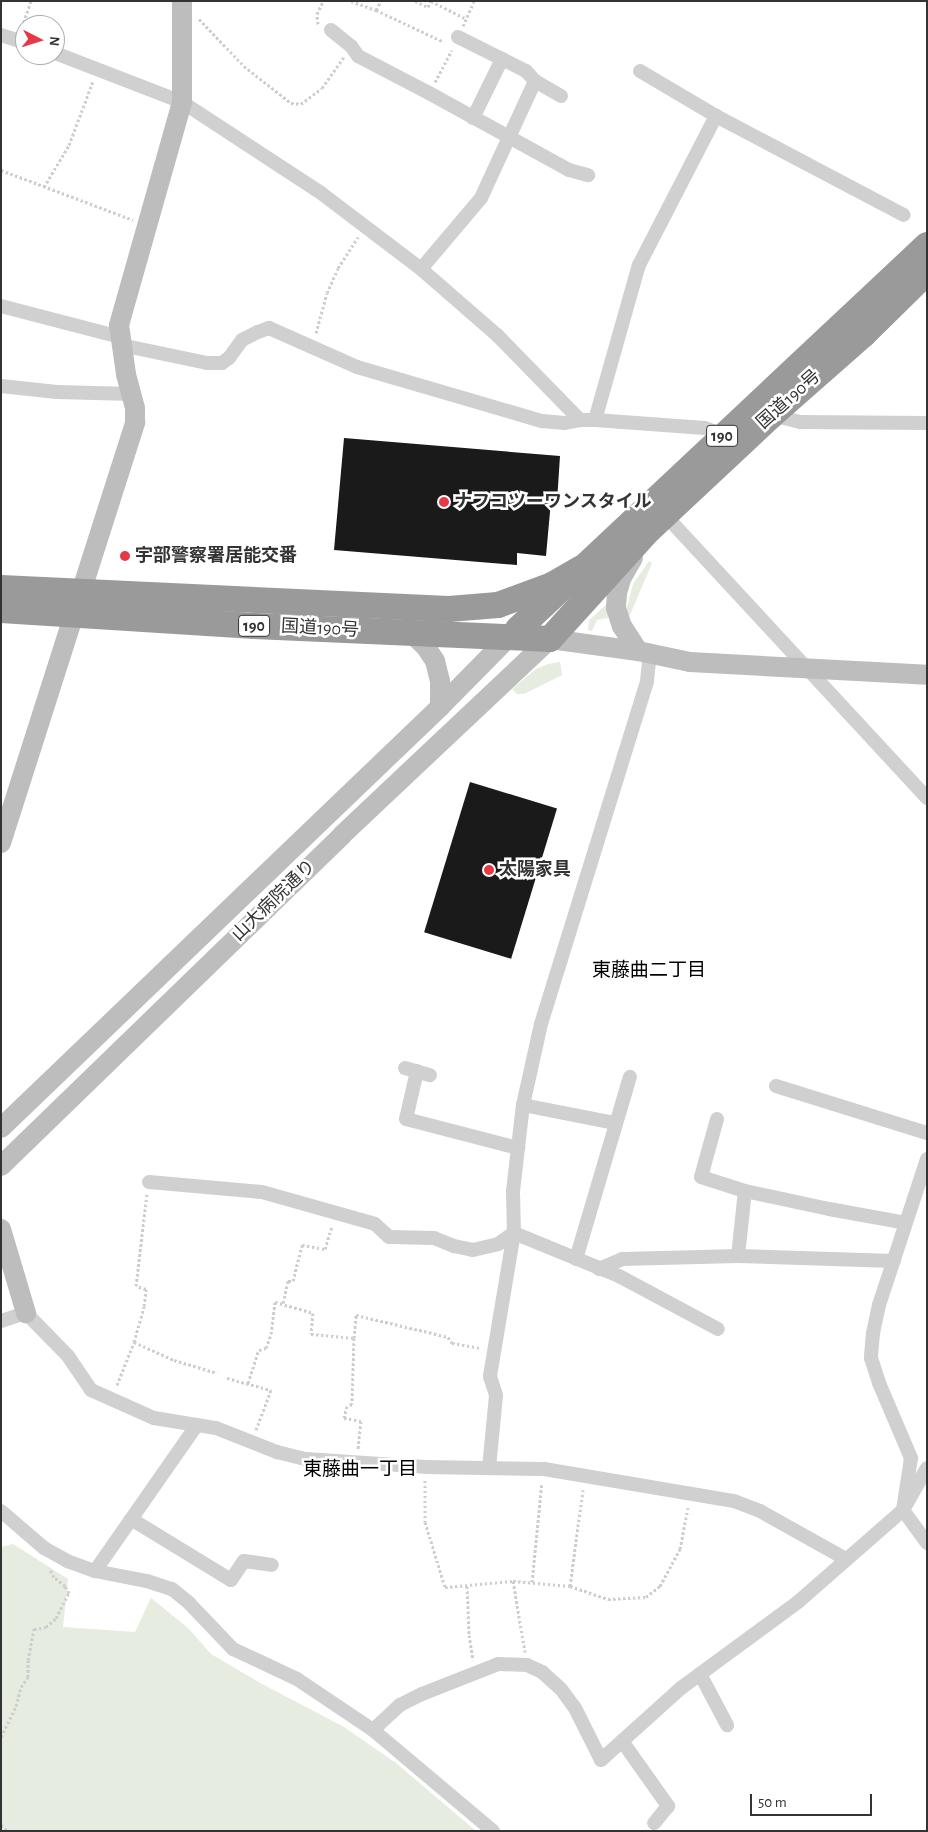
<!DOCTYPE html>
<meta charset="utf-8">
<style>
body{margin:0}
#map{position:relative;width:928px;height:1832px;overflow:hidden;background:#fff;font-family:"Alegreya Sans","Noto Sans JP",sans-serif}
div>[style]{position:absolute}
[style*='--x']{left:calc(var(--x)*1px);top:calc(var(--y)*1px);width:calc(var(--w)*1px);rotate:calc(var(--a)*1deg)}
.green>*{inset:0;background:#e6ecdf}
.building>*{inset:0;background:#1a1a1a;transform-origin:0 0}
.path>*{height:3px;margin-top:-1.5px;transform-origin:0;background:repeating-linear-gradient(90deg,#cdcdcd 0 2.5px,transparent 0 5px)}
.street>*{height:14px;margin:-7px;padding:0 7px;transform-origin:7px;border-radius:7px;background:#d0d0d0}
.secondary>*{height:20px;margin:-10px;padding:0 10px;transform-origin:10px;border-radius:10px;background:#bdbdbd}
.highway>*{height:26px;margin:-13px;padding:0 13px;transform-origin:13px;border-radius:13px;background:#9a9a9a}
.dots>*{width:14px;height:14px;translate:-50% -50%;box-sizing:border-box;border:2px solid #fff;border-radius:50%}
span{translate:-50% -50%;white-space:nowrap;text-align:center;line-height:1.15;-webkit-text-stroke:5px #fff;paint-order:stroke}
.shield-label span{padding:1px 4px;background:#fff;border:1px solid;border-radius:4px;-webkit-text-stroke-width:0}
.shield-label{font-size:16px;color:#333;font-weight:700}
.street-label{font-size:18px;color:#333}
.poi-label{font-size:18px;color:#333;font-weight:700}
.left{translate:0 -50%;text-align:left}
.neighbourhood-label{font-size:19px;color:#000}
.frame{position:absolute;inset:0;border:2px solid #333;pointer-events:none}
.north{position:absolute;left:15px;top:15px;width:50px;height:50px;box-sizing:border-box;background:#fff;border:1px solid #adadad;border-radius:50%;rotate:95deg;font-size:14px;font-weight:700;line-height:20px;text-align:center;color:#333}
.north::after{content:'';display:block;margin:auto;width:18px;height:22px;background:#e63946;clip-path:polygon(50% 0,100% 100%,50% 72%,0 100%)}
.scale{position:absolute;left:750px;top:1794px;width:122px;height:22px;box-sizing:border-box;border:2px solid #333;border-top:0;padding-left:6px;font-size:15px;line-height:18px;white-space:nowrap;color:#333;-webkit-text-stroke:4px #fff;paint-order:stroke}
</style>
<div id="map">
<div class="green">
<div style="clip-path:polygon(649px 561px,652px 563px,630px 615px,625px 615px,633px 584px)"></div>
<div style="clip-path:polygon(606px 605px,608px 606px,608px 618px,597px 620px,592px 631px,588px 630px,589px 620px)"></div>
<div style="clip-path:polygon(560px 662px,562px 675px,524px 694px,517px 694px,512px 689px,536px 669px,548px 664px)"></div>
<div style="clip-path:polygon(13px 1544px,68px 1579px,63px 1627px,135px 1632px,151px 1598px,188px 1628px,211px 1654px,262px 1684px,344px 1727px,396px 1763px,476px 1831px,1px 1831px,1px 1547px)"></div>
</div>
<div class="building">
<div style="clip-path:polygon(344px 438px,560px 456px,557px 502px,551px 501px,546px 556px,517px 553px,517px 565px,334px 550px)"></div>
<div style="left:470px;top:782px;width:91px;height:157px;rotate:17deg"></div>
</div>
<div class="path">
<div style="--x:351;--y:1;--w:27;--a:20"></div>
<div style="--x:376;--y:10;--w:10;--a:-61"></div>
<div style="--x:415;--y:1;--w:14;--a:25"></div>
<div style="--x:428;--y:7;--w:6;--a:-72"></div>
<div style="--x:431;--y:1;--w:39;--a:27"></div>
<div style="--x:376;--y:10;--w:75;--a:25.2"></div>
<div style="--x:199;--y:19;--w:65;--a:46.2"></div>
<div style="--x:244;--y:66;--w:60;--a:38.2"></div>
<div style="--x:291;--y:103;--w:10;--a:6"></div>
<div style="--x:301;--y:104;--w:26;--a:-37"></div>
<div style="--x:322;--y:88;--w:38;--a:-55"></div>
<div style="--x:318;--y:24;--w:10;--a:-96"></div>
<div style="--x:317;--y:14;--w:14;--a:-65"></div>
<div style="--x:463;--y:26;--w:27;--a:-66"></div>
<div style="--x:22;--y:27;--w:28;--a:-71"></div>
<div style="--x:435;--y:82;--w:36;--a:-62"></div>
<div style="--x:1;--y:170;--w:141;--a:20.7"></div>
<div style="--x:44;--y:187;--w:49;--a:-59.2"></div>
<div style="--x:69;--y:145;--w:68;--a:-69.4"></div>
<div style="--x:316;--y:333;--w:41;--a:-74.6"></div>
<div style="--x:327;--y:293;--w:27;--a:-66"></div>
<div style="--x:338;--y:268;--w:37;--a:-57"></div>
<div style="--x:283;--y:1303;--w:23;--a:-77"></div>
<div style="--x:288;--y:1281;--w:5;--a:0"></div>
<div style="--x:293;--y:1281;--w:37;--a:-76"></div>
<div style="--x:302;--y:1245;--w:23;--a:10"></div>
<div style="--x:325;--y:1249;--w:24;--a:-73"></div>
<div style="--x:354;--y:1338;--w:23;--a:-85"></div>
<div style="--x:356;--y:1315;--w:95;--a:13.4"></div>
<div style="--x:448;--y:1337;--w:7;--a:56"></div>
<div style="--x:452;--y:1343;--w:28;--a:10"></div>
<div style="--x:134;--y:1342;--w:44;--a:24.2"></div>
<div style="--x:174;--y:1360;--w:45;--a:16.8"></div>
<div style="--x:227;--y:1378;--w:46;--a:15.3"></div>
<div style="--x:271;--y:1390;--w:43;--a:110.6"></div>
<div style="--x:248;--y:1383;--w:35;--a:-72"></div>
<div style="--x:259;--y:1350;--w:7;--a:-16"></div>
<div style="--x:266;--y:1348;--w:15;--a:-70"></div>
<div style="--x:271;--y:1334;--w:32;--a:-83"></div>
<div style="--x:275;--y:1302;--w:40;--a:16"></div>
<div style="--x:313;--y:1313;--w:21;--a:95"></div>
<div style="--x:311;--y:1334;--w:43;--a:5.3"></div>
<div style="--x:354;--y:1338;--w:66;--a:91.7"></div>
<div style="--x:352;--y:1404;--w:5;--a:158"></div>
<div style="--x:347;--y:1406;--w:12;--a:104"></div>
<div style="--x:344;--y:1418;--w:17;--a:10"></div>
<div style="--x:361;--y:1421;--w:28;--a:96"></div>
<div style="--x:117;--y:1385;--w:46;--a:-68.4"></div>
<div style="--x:134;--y:1342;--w:37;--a:-74"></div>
<div style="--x:144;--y:1306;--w:17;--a:-83"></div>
<div style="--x:146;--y:1289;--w:10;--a:-163"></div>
<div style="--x:136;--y:1286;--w:93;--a:-83.2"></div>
<div style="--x:425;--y:1480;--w:42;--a:90"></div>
<div style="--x:425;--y:1522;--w:68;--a:72.9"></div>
<div style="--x:445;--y:1587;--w:68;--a:-5"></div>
<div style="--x:513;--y:1581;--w:57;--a:5"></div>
<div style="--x:570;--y:1586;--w:40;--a:18.9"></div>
<div style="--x:608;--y:1599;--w:38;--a:-3"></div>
<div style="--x:646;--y:1597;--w:18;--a:-38"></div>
<div style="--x:660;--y:1586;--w:42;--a:-61.6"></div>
<div style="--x:680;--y:1549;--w:42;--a:-79"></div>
<div style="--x:513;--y:1581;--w:72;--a:80.4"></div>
<div style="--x:532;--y:1582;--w:100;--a:-84.3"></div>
<div style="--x:467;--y:1586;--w:49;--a:87.7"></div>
<div style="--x:469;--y:1635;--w:25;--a:81"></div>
<div style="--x:570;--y:1586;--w:97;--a:-82.3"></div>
<div style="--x:1;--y:1737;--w:34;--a:-64"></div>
<div style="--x:16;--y:1706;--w:20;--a:-75"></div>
<div style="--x:21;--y:1687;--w:12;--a:-55"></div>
<div style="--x:28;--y:1677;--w:17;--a:-90"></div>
<div style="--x:28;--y:1660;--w:32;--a:-79"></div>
<div style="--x:34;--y:1629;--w:12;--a:-9"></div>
<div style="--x:46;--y:1627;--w:13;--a:-42"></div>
<div style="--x:56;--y:1618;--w:28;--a:-63"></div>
<div style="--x:69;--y:1593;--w:8;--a:-120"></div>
<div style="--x:65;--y:1586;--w:14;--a:-141"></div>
<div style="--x:54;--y:1577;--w:10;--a:-119"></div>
<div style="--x:1;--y:1825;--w:9;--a:41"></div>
</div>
<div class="street">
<div style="--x:331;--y:30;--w:26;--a:39"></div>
<div style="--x:351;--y:46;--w:12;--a:55"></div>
<div style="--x:358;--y:56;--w:80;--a:27.5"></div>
<div style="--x:429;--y:93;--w:160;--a:28.8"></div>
<div style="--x:569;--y:170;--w:20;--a:15"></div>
<div style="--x:1;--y:35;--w:25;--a:18"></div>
<div style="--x:458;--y:37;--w:76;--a:26.6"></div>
<div style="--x:526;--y:71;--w:13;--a:48"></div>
<div style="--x:535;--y:81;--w:30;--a:30"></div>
<div style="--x:55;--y:53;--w:136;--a:21.1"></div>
<div style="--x:182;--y:102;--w:166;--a:33.2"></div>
<div style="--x:321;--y:193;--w:126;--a:37.2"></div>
<div style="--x:421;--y:269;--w:101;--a:41"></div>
<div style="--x:497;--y:335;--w:119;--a:45.7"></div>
<div style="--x:640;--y:71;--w:88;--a:30.6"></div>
<div style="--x:716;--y:116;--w:212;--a:27.8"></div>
<div style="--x:473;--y:118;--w:66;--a:-63.8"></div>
<div style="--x:421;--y:269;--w:93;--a:-49.8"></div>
<div style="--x:481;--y:198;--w:129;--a:-65.2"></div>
<div style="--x:1;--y:306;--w:123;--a:14.6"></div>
<div style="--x:121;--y:345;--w:88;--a:11.8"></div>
<div style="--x:207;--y:363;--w:15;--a:0"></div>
<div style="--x:222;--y:363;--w:9;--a:-36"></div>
<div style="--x:229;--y:358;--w:22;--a:-54"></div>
<div style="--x:242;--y:340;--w:18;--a:-27"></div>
<div style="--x:258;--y:332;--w:12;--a:-20"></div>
<div style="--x:269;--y:328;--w:96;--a:23.9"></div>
<div style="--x:357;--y:367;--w:193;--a:16.3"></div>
<div style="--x:542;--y:421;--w:23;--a:5"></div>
<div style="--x:565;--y:423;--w:15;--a:-11"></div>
<div style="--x:580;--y:420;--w:15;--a:0"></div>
<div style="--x:595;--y:420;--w:110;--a:4.2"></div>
<div style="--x:705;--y:428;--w:19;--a:21"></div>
<div style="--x:1;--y:386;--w:56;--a:6.1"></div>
<div style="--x:57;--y:392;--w:75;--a:1.5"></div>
<div style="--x:772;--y:415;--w:29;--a:14"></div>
<div style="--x:800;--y:422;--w:127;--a:0.5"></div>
<div style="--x:595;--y:420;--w:161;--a:-74.2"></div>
<div style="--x:639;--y:265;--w:168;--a:-62.7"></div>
<div style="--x:665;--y:515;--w:386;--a:47.2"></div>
<div style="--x:405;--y:1068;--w:26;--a:16"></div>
<div style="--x:417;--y:1071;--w:49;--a:102.9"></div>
<div style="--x:406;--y:1119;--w:116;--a:14.5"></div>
<div style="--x:776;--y:1086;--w:158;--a:17.3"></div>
<div style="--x:523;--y:1105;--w:94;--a:11.1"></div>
<div style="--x:717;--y:1119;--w:60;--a:105.4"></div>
<div style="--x:701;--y:1177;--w:46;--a:17.7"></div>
<div style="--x:745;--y:1191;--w:86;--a:12.1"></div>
<div style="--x:829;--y:1209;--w:78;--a:10.3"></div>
<div style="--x:927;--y:1159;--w:154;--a:108.2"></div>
<div style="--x:879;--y:1305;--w:29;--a:102"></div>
<div style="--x:873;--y:1333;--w:25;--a:95"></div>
<div style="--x:871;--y:1358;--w:26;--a:72"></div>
<div style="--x:879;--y:1383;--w:82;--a:66.9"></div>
<div style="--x:911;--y:1458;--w:53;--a:98.7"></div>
<div style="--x:903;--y:1510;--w:41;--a:54"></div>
<div style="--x:149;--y:1182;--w:113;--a:5.1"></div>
<div style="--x:262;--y:1192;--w:117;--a:15.8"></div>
<div style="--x:375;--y:1224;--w:19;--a:43"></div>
<div style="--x:389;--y:1237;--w:45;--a:1.3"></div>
<div style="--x:434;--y:1238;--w:22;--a:22"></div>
<div style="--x:454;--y:1246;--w:19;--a:12"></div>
<div style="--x:473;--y:1250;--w:26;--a:-13"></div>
<div style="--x:498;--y:1244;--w:19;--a:-35"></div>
<div style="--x:514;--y:1233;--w:113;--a:22.3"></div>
<div style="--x:619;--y:1276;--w:112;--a:28.2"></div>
<div style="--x:738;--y:1256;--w:65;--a:-83.9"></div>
<div style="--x:576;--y:1259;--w:190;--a:-73.5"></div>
<div style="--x:599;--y:1269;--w:25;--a:-23"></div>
<div style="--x:622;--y:1259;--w:116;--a:-1.5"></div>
<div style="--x:738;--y:1256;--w:156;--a:1.8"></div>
<div style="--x:1;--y:1321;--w:26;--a:-18"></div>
<div style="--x:26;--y:1313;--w:60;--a:45.7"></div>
<div style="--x:68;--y:1356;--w:41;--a:55.9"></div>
<div style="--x:91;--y:1390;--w:69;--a:24"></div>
<div style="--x:154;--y:1418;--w:63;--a:9.2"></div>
<div style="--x:216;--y:1428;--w:66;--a:21.5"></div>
<div style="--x:277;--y:1452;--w:30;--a:14"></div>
<div style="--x:306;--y:1459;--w:119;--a:3.8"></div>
<div style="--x:425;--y:1467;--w:119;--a:1"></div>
<div style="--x:544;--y:1469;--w:193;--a:9.6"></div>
<div style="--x:734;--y:1501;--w:28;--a:21"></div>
<div style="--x:760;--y:1511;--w:98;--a:29.2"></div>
<div style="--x:489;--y:1468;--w:73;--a:-84.5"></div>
<div style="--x:496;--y:1395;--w:20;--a:-108"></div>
<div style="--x:490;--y:1376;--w:145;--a:-80.5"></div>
<div style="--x:514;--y:1233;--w:42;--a:-91.4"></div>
<div style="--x:513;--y:1191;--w:87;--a:-83.4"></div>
<div style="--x:523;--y:1105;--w:83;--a:-77.5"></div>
<div style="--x:541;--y:1024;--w:359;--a:-72.8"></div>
<div style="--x:647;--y:681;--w:27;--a:-84"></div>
<div style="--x:1;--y:1511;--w:57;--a:40.7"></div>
<div style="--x:44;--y:1548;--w:26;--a:29"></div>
<div style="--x:67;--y:1561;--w:30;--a:20"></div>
<div style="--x:95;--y:1571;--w:53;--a:10.9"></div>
<div style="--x:147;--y:1581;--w:26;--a:18"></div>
<div style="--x:172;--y:1589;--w:22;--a:39"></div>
<div style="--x:189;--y:1603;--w:64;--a:46.3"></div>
<div style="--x:233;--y:1649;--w:71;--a:25.1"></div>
<div style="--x:297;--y:1679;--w:92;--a:33.9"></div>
<div style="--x:373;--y:1730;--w:157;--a:40.1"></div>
<div style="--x:131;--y:1519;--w:117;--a:31.4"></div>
<div style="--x:231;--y:1580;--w:23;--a:-56"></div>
<div style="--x:244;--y:1561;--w:28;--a:8"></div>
<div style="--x:95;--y:1571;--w:178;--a:-55.1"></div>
<div style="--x:700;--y:1674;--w:58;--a:62.1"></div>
<div style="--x:373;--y:1730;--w:37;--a:-43"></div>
<div style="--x:400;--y:1705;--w:25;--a:-27"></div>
<div style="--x:422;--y:1694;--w:82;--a:-21.5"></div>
<div style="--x:498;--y:1664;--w:29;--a:2"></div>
<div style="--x:527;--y:1665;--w:17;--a:25"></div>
<div style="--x:542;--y:1672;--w:25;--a:42"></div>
<div style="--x:561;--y:1689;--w:24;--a:54"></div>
<div style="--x:575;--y:1708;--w:58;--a:63.4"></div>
<div style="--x:601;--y:1760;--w:108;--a:-42"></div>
<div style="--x:681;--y:1688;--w:145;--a:-36.3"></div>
<div style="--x:798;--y:1602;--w:140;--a:-41.2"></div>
<div style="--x:903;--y:1510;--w:48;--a:-60.3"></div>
<div style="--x:622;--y:1741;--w:80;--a:54.7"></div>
<div style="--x:668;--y:1806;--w:22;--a:129"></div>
</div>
<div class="secondary">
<div style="--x:633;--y:558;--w:24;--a:120"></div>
<div style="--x:621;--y:579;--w:15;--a:106"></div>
<div style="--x:617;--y:593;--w:15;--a:94"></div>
<div style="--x:616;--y:608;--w:19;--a:72"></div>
<div style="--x:622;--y:626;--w:30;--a:57"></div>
<div style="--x:411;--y:633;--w:19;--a:43"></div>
<div style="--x:425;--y:646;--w:18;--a:56"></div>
<div style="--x:435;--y:661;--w:21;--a:76"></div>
<div style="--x:440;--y:681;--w:26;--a:90"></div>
<div style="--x:1;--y:843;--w:442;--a:-72.3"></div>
<div style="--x:135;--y:422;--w:14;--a:-90"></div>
<div style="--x:135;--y:408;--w:35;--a:-105"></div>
<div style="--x:126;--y:374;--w:49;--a:-98.1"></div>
<div style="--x:119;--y:325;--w:232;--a:-74.2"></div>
<div style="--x:182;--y:102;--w:101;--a:-90"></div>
<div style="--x:1;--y:1128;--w:608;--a:-43.8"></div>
<div style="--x:440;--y:707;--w:107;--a:-45.4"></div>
<div style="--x:1;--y:1166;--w:475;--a:-44.1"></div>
<div style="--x:342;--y:835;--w:286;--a:-43.3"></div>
<div style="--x:550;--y:639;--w:89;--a:7.8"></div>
<div style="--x:638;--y:651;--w:53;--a:11.9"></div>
<div style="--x:690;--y:662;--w:237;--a:3.1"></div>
<div style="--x:1;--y:1229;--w:88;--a:73.4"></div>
</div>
<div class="highway">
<div style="--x:1;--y:588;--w:448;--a:2.7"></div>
<div style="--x:449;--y:609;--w:49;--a:-4.7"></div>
<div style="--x:498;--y:605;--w:58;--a:-20.3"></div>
<div style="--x:552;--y:585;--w:34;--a:-30"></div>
<div style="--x:1;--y:610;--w:254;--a:3.6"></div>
<div style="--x:254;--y:626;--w:296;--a:2.5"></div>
<div style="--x:550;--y:639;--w:147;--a:-47.8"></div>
<div style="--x:649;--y:530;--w:168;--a:-43.1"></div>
<div style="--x:772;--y:415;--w:123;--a:-41.4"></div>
<div style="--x:864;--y:334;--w:88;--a:-44.5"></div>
<div style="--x:518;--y:629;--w:561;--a:-43.19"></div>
</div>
<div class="dots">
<div style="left:444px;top:502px;background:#e63946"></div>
<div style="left:125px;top:556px;background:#e63946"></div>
<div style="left:489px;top:870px;background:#e63946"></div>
</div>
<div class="shield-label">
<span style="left:722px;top:436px">190</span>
<span style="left:254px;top:626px">190</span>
</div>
<div class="street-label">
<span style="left:789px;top:400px;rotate:-42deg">国道190号</span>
<span style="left:320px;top:629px;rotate:3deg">国道190号</span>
<span style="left:274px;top:901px;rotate:-44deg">山大病院通り</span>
</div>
<div class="poi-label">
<span class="left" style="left:454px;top:502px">ナフコツーワンスタイル</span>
<span class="left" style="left:135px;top:556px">宇部警察署居能交番</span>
<span class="left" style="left:499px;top:870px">太陽家具</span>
</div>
<div class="neighbourhood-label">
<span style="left:649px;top:971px">東藤曲二丁目</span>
<span style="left:360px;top:1470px">東藤曲一丁目</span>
</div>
<div class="frame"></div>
<div class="north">N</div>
<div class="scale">50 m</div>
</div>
